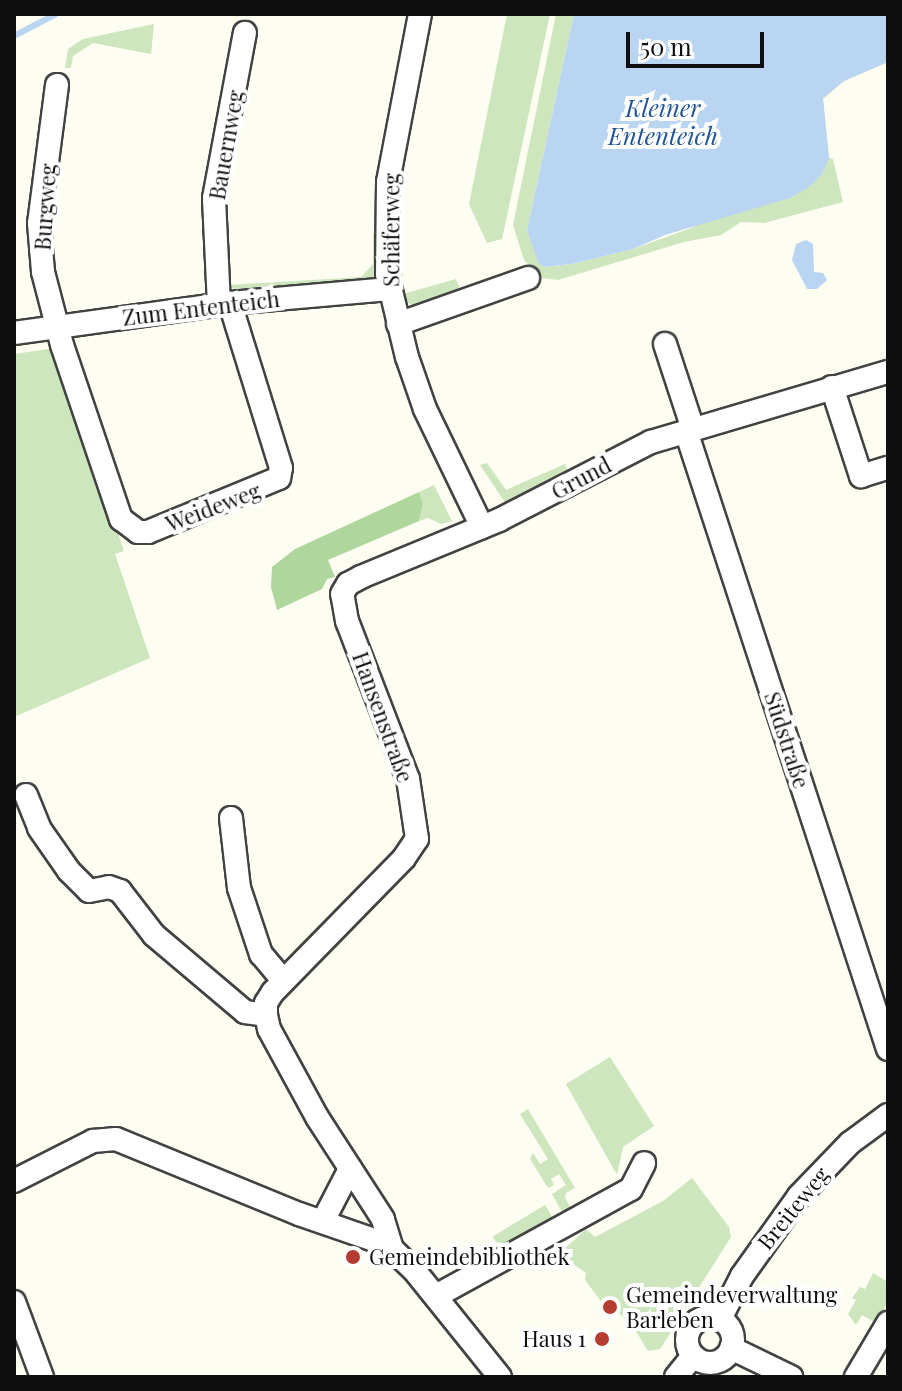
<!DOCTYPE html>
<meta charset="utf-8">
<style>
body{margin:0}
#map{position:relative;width:902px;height:1391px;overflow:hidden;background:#fefdf1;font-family:"Playfair Display",serif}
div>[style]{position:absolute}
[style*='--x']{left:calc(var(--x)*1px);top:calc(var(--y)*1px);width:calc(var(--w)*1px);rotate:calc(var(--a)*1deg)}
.green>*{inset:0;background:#cde6bd;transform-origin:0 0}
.forest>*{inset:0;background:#afd69d}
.water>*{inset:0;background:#bad5f2}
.stream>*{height:6px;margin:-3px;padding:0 3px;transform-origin:3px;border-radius:3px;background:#bad5f2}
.roads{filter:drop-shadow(2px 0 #424242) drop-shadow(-2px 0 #424242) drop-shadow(0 2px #424242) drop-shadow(0 -2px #424242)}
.minor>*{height:22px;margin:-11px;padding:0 11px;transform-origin:11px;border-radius:11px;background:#fff}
.minor>.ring{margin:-11px;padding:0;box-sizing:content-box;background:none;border:22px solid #fff;border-radius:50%}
.dots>*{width:22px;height:22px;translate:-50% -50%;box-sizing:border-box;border:4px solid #fff;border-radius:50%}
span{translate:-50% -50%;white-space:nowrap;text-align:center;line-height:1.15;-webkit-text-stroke:8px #fff;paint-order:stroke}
.street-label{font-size:22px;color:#0f0f0f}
.poi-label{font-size:22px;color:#0f0f0f}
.left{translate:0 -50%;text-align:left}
.right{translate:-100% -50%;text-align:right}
.water-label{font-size:24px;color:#215497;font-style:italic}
.frame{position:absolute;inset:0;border:16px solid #0f0f0f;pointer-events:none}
.scale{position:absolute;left:626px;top:32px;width:138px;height:36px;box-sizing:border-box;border:4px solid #0f0f0f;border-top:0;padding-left:10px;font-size:24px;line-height:28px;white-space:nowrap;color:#0f0f0f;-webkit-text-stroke:6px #fff;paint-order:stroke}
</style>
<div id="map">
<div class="green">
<div style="clip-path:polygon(507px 14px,550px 14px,502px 239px,487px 243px,469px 204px)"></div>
<div style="clip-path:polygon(556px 14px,574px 14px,527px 230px,544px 267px,572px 264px,633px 249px,694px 227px,793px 132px,888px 14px,888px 62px,844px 81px,823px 99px,829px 158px,833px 159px,843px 202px,764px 223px,741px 222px,721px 235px,684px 242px,558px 280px,542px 278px,524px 260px,513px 225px)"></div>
<div style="clip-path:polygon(154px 24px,151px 54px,93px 43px,73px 56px,71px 68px,65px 68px,68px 49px,83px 39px)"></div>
<div style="clip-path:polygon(401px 204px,403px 294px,456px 279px,462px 295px,417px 308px,402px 299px,397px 282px,398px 205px)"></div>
<div style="clip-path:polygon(373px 233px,377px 235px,379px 272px,366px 282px,238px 292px,229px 285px,361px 277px,373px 264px)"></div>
<div style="clip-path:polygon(56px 348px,124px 551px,115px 554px,150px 658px,14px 717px,14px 354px)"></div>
<div style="clip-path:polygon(487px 463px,506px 490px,565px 464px,570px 475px,508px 507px,480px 465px)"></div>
<div style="clip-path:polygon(434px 485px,452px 521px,441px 524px,428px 518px,419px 521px,423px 503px,419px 492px)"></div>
<div style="clip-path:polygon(610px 1057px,654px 1126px,623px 1147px,617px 1175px,566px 1084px)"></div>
<div style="clip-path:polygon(528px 1109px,575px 1188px,566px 1193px,565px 1197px,571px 1209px,563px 1214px,552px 1194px,566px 1185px,559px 1174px,551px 1179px,554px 1185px,548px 1188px,530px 1159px,533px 1153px,540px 1164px,548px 1159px,520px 1114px)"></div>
<div style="clip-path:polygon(692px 1178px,729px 1227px,731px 1237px,660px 1349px,648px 1351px,634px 1328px,610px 1304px,603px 1304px,585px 1280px,586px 1273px,559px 1254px,586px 1229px,595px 1237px,663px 1201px)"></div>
<div style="left:545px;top:1205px;width:17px;height:61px;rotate:59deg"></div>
<div style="clip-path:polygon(873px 1273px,888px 1282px,888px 1302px,876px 1323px,862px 1315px,856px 1325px,848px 1314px,856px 1300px,852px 1298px,860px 1287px,865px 1289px)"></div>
</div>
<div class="forest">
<div style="clip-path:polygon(419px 492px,423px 503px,419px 521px,328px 560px,335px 577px,327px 579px,322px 589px,277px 610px,271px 587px,272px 567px,295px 549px)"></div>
</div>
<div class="water">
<div style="clip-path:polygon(574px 14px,888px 14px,888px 62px,844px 81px,823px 98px,829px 158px,822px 174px,809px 187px,790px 198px,665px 235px,633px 249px,572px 264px,544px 267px,538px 262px,527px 230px)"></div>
<div style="clip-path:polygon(806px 240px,813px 244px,814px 272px,823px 273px,827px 280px,817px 289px,807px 289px,792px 260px,796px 244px)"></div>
</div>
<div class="stream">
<div style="--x:14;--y:36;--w:47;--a:-27.6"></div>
</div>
<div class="roads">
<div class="minor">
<div style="--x:420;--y:14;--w:171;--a:100.8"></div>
<div style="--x:388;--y:182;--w:92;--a:90.6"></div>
<div style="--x:387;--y:274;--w:85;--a:76.5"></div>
<div style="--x:407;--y:357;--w:55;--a:70.9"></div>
<div style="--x:425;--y:409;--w:131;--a:64.2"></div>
<div style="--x:57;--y:85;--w:139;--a:97.4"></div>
<div style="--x:39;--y:223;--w:49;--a:85.3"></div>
<div style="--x:43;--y:272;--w:75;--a:75.4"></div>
<div style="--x:62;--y:345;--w:184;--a:71.3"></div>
<div style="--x:121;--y:519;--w:21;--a:37"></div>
<div style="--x:138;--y:532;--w:10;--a:0"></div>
<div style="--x:148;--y:532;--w:142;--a:-22.4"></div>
<div style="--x:279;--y:478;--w:10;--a:-79"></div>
<div style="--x:281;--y:468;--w:173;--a:-107.2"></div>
<div style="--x:219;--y:305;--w:107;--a:-92.7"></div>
<div style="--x:214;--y:198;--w:168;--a:-79.4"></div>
<div style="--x:398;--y:324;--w:138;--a:-19.5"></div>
<div style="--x:14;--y:333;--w:218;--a:-7.9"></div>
<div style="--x:230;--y:303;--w:160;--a:-5"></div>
<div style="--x:665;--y:344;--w:89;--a:71.8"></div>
<div style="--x:832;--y:387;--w:94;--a:72"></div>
<div style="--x:861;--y:476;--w:28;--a:-17"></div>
<div style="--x:686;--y:431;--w:650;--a:71.9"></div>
<div style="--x:26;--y:795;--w:35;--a:68"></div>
<div style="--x:39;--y:828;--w:52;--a:55.1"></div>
<div style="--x:69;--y:871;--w:28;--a:45"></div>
<div style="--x:89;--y:891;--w:20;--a:-11"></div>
<div style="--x:109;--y:887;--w:12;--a:20"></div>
<div style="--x:120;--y:891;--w:56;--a:52.3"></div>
<div style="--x:154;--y:935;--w:119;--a:40.2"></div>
<div style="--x:245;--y:1012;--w:21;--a:8"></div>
<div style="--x:231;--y:818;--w:70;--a:83.5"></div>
<div style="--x:239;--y:888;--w:70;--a:71.6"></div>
<div style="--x:261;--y:954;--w:35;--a:50"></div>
<div style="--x:14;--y:1181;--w:89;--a:-26.9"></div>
<div style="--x:93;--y:1141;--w:23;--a:-5"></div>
<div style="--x:116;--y:1139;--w:198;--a:22.3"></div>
<div style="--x:299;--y:1214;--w:79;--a:19.1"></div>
<div style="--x:374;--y:1240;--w:20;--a:27"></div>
<div style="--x:392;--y:1249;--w:30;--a:44"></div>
<div style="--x:414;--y:1270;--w:137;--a:51.2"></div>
<div style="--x:323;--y:1221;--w:59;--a:-62.6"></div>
<div style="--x:392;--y:1249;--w:31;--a:-107"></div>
<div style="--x:383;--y:1219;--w:121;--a:-122.9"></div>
<div style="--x:317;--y:1117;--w:100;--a:-118.6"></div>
<div style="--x:269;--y:1029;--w:14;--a:-102"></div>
<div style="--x:266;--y:1015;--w:12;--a:-90"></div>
<div style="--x:266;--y:1003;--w:13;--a:-58"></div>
<div style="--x:273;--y:992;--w:187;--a:-45.6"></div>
<div style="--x:404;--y:858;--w:23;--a:-56"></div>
<div style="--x:417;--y:839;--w:61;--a:-98.5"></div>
<div style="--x:408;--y:779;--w:169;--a:-111.1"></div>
<div style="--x:347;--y:621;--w:27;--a:-100"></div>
<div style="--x:342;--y:594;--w:12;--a:-59"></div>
<div style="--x:348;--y:584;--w:15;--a:-28"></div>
<div style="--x:361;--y:577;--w:149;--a:-22.4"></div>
<div style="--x:499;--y:520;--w:171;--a:-27.2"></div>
<div style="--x:651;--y:442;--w:247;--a:-16.5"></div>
<div style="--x:436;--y:1296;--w:222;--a:-28.8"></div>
<div style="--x:631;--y:1189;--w:29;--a:-63"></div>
<div style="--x:14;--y:1302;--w:80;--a:69.5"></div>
<div class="ring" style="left:687px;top:1317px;width:24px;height:24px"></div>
<div style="--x:720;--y:1319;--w:48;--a:-62.9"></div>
<div style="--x:742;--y:1276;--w:98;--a:-54.5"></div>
<div style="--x:799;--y:1196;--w:74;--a:-46.1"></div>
<div style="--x:850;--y:1143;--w:47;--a:-36.4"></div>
<div style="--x:731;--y:1348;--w:67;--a:25.8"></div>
<div style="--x:676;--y:1377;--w:27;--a:-51"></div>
<div style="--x:856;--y:1377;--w:63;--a:-59.3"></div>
</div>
</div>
<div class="dots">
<div style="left:353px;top:1257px;background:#b43c31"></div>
<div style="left:610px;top:1307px;background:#b43c31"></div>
<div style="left:602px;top:1339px;background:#b43c31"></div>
</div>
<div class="street-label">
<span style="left:226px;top:145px;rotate:-80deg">Bauernweg</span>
<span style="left:45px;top:207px;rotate:-86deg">Burgweg</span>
<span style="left:391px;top:230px;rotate:-90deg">Schäferweg</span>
<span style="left:201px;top:308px;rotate:-7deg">Zum Ententeich</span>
<span style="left:581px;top:478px;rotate:-28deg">Grund</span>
<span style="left:213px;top:507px;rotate:-21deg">Weideweg</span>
<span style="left:383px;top:717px;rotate:70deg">Hansenstraße</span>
<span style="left:787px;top:740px;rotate:72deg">Südstraße</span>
<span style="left:793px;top:1208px;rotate:-51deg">Breiteweg</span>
</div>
<div class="poi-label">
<span class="left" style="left:369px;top:1257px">Gemeindebibliothek</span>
<span class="left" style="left:626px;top:1307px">Gemeindeverwaltung<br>Barleben</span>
<span class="right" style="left:586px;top:1339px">Haus 1</span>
</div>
<div class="water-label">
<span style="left:663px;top:122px">Kleiner<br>Ententeich</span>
</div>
<div class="frame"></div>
<div class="scale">50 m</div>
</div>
